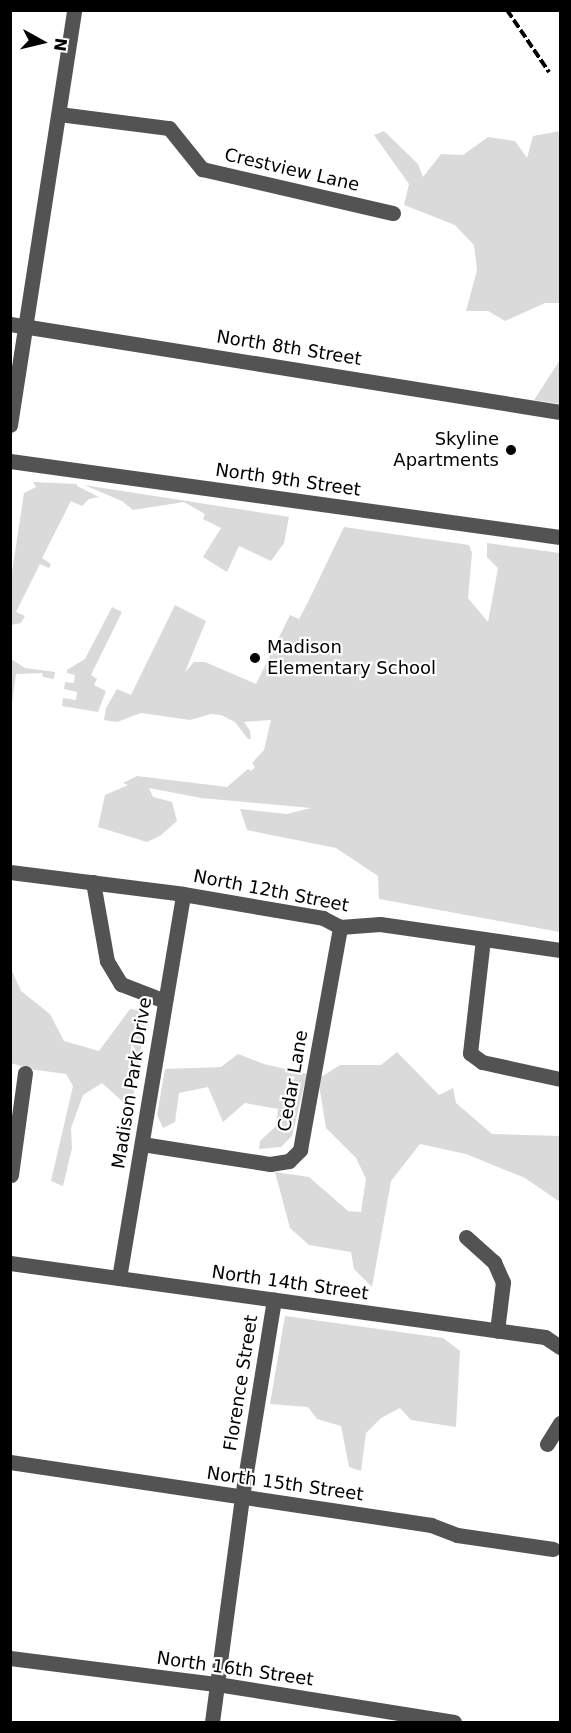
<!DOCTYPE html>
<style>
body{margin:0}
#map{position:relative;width:571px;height:1733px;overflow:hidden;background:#fff;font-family:"DejaVu Sans",sans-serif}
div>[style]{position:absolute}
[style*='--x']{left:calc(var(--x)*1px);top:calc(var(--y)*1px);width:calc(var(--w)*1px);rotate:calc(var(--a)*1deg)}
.green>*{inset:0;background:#dadada}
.minor>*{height:15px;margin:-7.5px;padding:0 7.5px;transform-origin:7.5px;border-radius:7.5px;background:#535353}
.rail>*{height:4px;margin-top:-2px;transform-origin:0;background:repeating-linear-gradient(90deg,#000 0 9px,transparent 0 12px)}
.dots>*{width:16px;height:16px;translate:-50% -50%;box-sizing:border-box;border:3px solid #fff;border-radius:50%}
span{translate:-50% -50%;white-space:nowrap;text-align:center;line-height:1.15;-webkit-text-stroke:4.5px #fff;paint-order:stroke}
.street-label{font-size:18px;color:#000}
.poi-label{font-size:18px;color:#000}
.right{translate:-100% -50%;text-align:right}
.left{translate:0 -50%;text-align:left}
.frame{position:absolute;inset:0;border:12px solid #000;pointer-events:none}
.north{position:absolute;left:12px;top:12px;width:60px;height:60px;-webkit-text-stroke:4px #fff;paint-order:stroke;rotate:98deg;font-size:16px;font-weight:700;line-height:24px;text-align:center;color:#000}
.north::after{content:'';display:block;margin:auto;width:21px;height:27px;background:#000;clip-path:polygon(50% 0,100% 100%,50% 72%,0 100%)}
</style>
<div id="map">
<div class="green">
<div style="clip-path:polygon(384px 131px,418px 164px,423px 177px,441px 154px,463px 155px,488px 137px,515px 141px,527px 158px,533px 136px,560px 131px,560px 303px,545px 303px,505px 321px,488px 311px,466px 311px,477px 270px,474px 245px,455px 225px,404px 205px,409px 184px,374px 135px)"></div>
<div style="clip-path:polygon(560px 360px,560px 404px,534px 400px)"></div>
<div style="clip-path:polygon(33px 482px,77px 484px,77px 486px,99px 497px,89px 499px,82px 506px,71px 501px,42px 558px,51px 564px,49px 568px,40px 564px,16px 612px,25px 616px,21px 623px,11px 625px,11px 579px,24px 493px,36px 487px)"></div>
<div style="clip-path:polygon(84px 485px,289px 517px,284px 543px,271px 561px,239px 546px,227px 572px,203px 557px,221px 528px,203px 519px,205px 514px,184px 502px,133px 510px,122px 501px)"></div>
<div style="clip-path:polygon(344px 527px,469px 545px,472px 553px,468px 598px,488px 622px,498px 568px,487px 557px,487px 543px,560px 553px,560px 932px,379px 899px,378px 876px,336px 848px,247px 830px,240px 809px,287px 814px,311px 808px,201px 798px,149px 788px,153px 797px,172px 802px,177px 821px,160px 836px,147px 842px,98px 827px,105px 795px,128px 785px,123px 783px,137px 776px,227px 787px,248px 769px,251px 771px,255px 767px,252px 763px,264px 750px,271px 720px,244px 722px,250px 731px,251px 739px,248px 739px,235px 722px,221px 715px,211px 714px,190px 720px,141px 713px,117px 722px,104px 720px,106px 708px,117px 689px,131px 695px,175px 605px,206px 621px,185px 672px,194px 662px,205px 662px,256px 684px,290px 615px,299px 619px,308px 602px)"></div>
<div style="clip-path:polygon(112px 607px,122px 612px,91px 675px,97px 679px,94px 685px,106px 691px,98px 712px,62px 706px,63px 698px,76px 700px,77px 692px,64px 689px,65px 682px,74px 683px,75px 675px,67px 673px,67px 670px,85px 659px)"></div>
<div style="clip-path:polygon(11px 659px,25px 668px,55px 672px,54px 679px,43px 677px,42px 673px,16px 674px,11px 710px)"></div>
<div style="clip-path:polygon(11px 969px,21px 991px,50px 1014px,64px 1041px,99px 1051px,130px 1009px,147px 1011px,131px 1109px,102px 1083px,83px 1095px,71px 1128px,72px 1148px,63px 1186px,51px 1181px,73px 1086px,66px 1074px,29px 1069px,11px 1063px)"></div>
<div style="clip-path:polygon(397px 1052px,439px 1095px,453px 1088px,456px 1103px,492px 1134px,560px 1136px,560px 1202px,525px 1178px,466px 1154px,420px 1144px,391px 1181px,372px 1287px,354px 1269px,351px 1252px,309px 1245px,290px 1228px,275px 1172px,309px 1177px,348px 1211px,361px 1212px,366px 1179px,356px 1158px,326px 1128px,318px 1079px,340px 1065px,381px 1065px)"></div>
<div style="clip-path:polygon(238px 1054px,264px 1064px,307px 1074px,292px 1136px,281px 1147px,259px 1149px,260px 1141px,276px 1126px,278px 1109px,245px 1103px,223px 1122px,208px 1087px,179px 1093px,175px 1122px,163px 1128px,157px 1115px,165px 1069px,221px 1067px)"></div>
<div style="clip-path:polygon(285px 1316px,443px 1338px,460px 1351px,456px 1427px,411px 1420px,400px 1408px,381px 1418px,366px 1433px,361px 1471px,349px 1467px,341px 1426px,317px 1419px,308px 1407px,270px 1404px)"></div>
</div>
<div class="minor">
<div style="--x:59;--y:114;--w:111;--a:7.3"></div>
<div style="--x:169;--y:128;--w:53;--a:51.2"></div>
<div style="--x:202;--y:169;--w:196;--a:13"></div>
<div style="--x:10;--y:324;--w:557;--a:9.09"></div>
<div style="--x:10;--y:425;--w:420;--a:-81.2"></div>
<div style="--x:10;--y:461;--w:555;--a:7.87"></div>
<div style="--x:10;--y:872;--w:174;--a:7.2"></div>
<div style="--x:183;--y:894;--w:142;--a:9.7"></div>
<div style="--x:323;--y:918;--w:19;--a:28"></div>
<div style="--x:340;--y:927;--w:40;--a:-4.3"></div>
<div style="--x:380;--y:924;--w:182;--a:8.2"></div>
<div style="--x:93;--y:882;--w:80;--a:80"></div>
<div style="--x:107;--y:961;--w:27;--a:59"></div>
<div style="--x:121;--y:984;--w:47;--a:21.1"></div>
<div style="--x:483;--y:939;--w:115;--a:96.5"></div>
<div style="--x:470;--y:1053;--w:15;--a:37"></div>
<div style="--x:482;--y:1062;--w:80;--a:12.3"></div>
<div style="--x:142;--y:1144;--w:130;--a:8.9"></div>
<div style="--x:270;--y:1164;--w:19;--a:-9"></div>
<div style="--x:289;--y:1161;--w:16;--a:-45"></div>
<div style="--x:300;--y:1150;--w:227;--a:-79.8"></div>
<div style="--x:11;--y:1175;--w:103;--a:-82.2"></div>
<div style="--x:466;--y:1237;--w:38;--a:42"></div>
<div style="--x:494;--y:1262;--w:22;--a:66"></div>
<div style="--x:503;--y:1282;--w:49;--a:97"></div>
<div style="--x:10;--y:1263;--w:540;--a:7.88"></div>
<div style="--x:545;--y:1337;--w:18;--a:34"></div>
<div style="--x:119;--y:1278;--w:389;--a:-80.5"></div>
<div style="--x:547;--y:1444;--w:25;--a:-58"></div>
<div style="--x:10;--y:1462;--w:426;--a:8.5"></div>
<div style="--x:431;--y:1525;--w:28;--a:21"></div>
<div style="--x:457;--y:1535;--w:97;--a:8.3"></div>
<div style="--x:10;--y:1658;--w:209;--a:7.2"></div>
<div style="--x:217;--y:1684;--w:240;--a:9.1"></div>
<div style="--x:212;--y:1722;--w:227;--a:-82.4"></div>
<div style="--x:242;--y:1497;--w:200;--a:-80.8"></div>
</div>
<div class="rail">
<div style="--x:507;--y:10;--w:75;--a:55.9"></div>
</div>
<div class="dots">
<div style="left:511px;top:450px;background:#000"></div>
<div style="left:255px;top:658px;background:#000"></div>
</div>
<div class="street-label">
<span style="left:292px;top:170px;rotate:13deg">Crestview Lane</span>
<span style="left:289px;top:348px;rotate:9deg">North 8th Street</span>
<span style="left:288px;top:480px;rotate:8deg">North 9th Street</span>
<span style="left:271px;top:891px;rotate:11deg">North 12th Street</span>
<span style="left:293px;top:1081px;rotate:-80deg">Cedar Lane</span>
<span style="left:132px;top:1083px;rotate:-81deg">Madison Park Drive</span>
<span style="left:290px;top:1283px;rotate:8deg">North 14th Street</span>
<span style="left:241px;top:1383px;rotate:-81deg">Florence Street</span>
<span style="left:285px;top:1484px;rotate:8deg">North 15th Street</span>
<span style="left:235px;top:1669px;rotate:8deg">North 16th Street</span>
</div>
<div class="poi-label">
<span class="right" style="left:499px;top:450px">Skyline<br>Apartments</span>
<span class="left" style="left:267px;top:658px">Madison<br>Elementary School</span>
</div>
<div class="frame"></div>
<div class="north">N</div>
</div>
